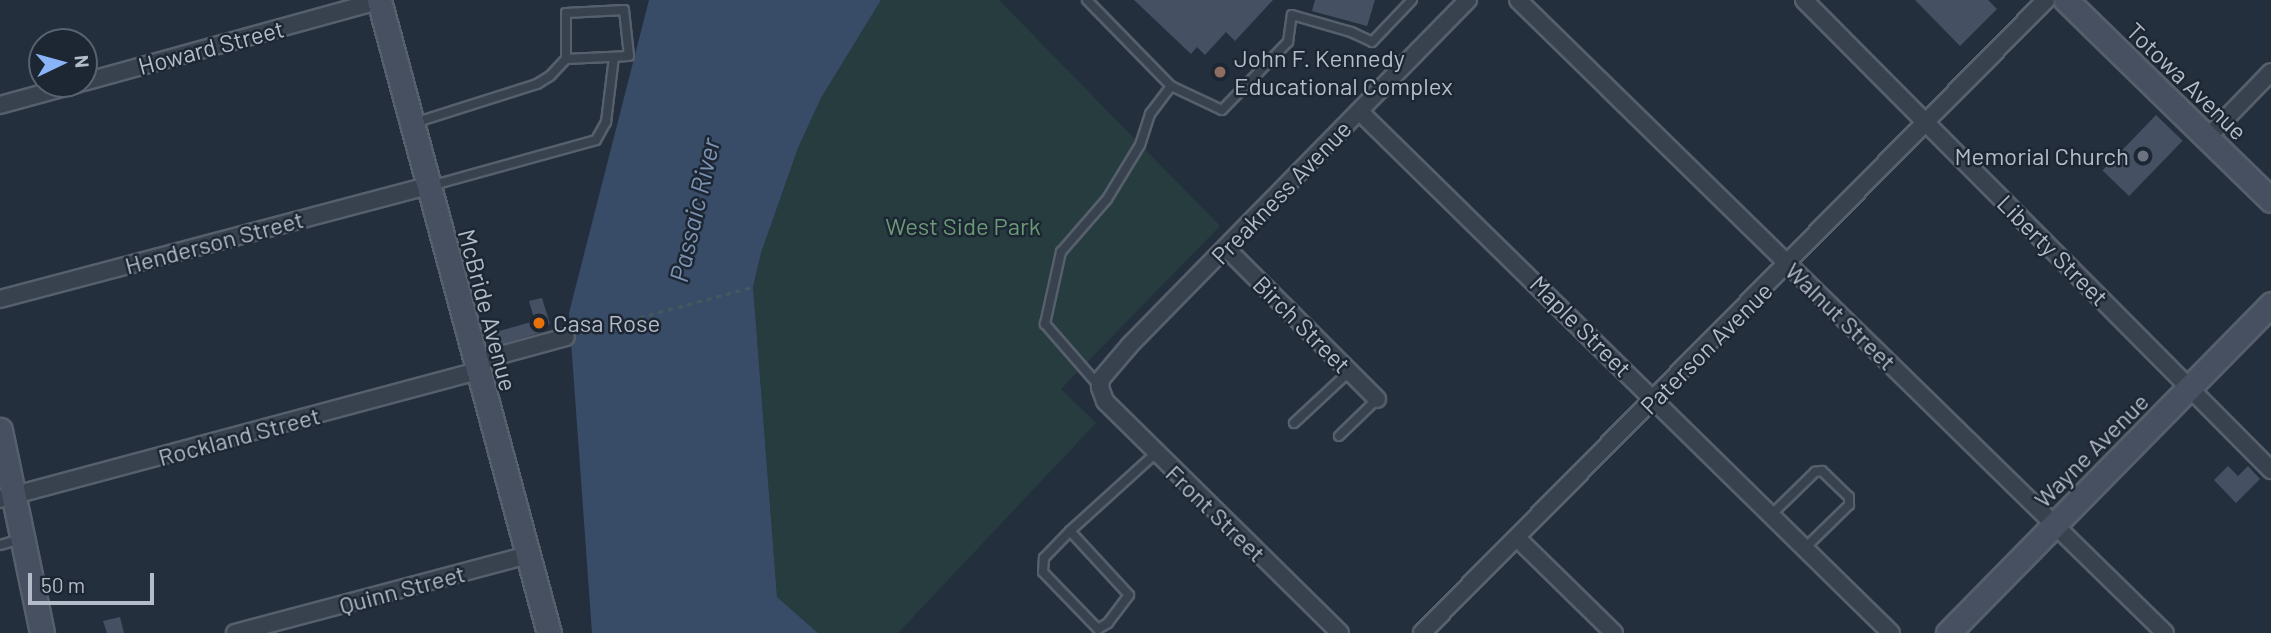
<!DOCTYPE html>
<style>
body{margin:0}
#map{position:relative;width:2271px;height:633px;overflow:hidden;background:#242f3e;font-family:Barlow,sans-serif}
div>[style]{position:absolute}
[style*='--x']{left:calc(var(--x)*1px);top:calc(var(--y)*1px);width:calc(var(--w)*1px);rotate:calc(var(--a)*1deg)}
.green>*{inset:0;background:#263c3f}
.water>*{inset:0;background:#394c67}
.building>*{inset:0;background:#455162;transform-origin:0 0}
.path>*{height:2.5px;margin-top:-1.25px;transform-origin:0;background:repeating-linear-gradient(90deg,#44595c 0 5px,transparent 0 10px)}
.roads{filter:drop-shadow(2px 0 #565f6c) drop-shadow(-2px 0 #565f6c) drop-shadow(0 2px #565f6c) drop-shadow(0 -2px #565f6c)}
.lane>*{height:8px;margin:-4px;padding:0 4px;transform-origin:4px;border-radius:4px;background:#38414e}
.street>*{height:16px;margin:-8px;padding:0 8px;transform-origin:8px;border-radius:8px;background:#38414e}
.secondary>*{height:23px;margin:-11.5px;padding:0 11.5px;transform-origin:11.5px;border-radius:11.5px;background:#465061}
.dots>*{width:19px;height:19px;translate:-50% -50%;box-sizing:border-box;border:4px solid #1d2633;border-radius:50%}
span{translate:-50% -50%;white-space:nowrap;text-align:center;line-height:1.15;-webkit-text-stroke:5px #1d2633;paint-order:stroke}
.street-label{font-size:24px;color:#b4bcc9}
.poi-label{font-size:24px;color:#b4bcc9}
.left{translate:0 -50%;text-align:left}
.right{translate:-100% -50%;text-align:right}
.park-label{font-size:24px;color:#6b9a76}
.water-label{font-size:26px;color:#7c92b1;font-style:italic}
.north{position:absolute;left:28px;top:28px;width:70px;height:70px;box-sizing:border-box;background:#1d2633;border:2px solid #59626f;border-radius:50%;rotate:85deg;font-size:19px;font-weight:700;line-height:28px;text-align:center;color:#b4bcc9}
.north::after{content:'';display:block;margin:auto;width:24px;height:32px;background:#8ab4f8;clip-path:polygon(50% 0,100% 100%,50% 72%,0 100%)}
.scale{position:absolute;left:28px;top:573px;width:126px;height:32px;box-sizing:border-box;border:4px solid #b4bcc9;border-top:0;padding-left:9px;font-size:21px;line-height:24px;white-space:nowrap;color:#b4bcc9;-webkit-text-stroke:5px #1d2633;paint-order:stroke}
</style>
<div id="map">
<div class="green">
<div style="clip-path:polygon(881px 0,999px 0,1220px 226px,1061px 389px,1096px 423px,898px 633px,818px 633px,777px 597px,753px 287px,761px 253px,798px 148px,821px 98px)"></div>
</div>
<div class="water">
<div style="clip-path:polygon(649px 0,881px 0,821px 98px,798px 148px,761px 253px,753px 287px,777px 597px,818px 633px,592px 633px,569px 313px)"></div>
</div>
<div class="building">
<div style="clip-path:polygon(1134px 0,1273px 0,1235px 41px,1226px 32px,1205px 55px,1197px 47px,1191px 54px)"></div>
<div style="clip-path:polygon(1315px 0,1375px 0,1367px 26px,1312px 11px)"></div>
<div style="clip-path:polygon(1915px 0,1988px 0,1997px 9px,1960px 46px)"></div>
<div style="left:2156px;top:115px;width:37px;height:77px;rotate:44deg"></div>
<div style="clip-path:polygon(542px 298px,550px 324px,541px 327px,543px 332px,495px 346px,492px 333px,535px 321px,529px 301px)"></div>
<div style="clip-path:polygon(2228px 466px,2238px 476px,2248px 466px,2260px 479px,2236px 503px,2214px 480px)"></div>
<div style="clip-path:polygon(120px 617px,124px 633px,107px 633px,103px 621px)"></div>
</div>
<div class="path">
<div style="--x:581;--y:333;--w:178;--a:-15"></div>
</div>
<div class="roads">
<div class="lane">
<div style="--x:1087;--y:0;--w:120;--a:45.7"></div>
<div style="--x:414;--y:123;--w:129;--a:-17.6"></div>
<div style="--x:537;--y:84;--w:15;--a:-32"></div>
<div style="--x:550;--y:76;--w:23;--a:-47"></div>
<div style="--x:566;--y:59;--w:46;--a:-90"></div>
<div style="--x:566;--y:13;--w:58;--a:-3"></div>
<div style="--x:624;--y:10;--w:46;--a:83.8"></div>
<div style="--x:629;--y:56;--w:63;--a:177.3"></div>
<div style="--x:430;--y:186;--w:172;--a:-15.5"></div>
<div style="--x:596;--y:140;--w:21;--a:-61"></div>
<div style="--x:606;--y:122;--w:65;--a:-83"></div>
<div style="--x:1100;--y:387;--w:84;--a:-131.1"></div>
<div style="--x:1045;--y:324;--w:74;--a:-77.5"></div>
<div style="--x:1061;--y:252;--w:70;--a:-49"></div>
<div style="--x:1107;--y:199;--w:63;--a:-58.6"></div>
<div style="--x:1140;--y:145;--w:33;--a:-72"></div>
<div style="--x:1150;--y:114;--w:35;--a:-53"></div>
<div style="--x:1171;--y:86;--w:56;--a:25.2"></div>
<div style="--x:1222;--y:110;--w:95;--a:-45.9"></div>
<div style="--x:1288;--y:42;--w:27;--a:-82"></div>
<div style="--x:1292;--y:15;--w:61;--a:16.1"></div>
<div style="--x:1351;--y:32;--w:23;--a:25"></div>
<div style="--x:1372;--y:42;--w:58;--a:-46.4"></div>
<div style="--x:1294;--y:423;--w:76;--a:-42.9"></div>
<div style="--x:1339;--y:436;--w:53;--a:-44.2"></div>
<div style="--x:1771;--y:515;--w:62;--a:-44.3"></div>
<div style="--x:1815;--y:472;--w:7;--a:-8"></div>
<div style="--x:1822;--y:471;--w:37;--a:44"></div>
<div style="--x:1849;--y:497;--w:8;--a:90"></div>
<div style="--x:1849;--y:505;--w:62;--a:135.7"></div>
<div style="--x:1070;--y:531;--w:87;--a:47.3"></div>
<div style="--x:1129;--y:595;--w:35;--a:127"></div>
<div style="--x:1108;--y:623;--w:12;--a:149"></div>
<div style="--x:1098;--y:629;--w:79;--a:-134"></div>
<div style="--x:1043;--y:572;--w:14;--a:-86"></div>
<div style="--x:1044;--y:558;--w:37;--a:-46"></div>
<div style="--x:1070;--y:531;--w:116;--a:-42.2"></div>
<div style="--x:0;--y:545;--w:22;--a:-16"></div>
</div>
<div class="street">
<div style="--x:1518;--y:0;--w:905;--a:44.37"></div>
<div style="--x:1804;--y:0;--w:663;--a:45.18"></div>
<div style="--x:84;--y:82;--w:306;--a:-15.4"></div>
<div style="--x:0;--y:105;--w:80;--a:-15.3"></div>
<div style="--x:1359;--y:111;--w:745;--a:44.46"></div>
<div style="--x:2207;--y:138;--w:92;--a:-45.9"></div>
<div style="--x:1227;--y:249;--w:212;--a:45"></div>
<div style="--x:0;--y:299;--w:443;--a:-14.8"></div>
<div style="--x:475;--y:362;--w:94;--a:-15.4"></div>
<div style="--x:0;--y:499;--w:494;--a:-15"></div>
<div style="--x:1517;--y:538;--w:136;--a:44.4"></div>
<div style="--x:235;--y:633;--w:303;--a:-14.9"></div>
<div style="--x:1340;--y:633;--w:330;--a:-135.4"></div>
<div style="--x:1105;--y:401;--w:15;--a:-110"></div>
<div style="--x:1100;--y:387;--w:8;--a:-83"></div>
<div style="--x:1101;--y:379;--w:45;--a:-49.5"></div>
<div style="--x:1130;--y:345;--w:483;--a:-45.6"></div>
<div style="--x:1422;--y:633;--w:889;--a:-45.41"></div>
</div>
<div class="secondary">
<div style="--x:379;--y:0;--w:655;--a:74.97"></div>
<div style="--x:2066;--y:0;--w:286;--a:44.3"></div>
<div style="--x:0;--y:430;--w:207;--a:78.3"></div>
<div style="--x:1948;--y:633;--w:461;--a:-45.5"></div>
</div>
</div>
<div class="dots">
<div style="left:1220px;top:72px;background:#8d6e63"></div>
<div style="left:2143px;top:156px;background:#6b7280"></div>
<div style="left:539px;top:323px;background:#e8710a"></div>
</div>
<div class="street-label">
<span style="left:211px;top:47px;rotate:-15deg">Howard Street</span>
<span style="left:2187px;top:81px;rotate:44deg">Totowa Avenue</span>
<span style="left:1281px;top:192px;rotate:-46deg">Preakness Avenue</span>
<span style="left:214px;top:242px;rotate:-15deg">Henderson Street</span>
<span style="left:2053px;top:250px;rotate:45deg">Liberty Street</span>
<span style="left:488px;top:310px;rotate:75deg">McBride Avenue</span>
<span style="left:1841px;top:316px;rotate:44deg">Walnut Street</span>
<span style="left:1302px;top:324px;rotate:45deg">Birch Street</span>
<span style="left:1581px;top:326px;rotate:45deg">Maple Street</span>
<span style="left:1706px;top:348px;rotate:-45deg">Paterson Avenue</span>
<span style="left:239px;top:436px;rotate:-15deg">Rockland Street</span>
<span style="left:2091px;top:450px;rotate:-45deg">Wayne Avenue</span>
<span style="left:1216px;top:513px;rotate:44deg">Front Street</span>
<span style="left:402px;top:589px;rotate:-15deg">Quinn Street</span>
</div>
<div class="poi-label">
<span class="left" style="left:1234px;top:72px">John F. Kennedy<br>Educational Complex</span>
<span class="right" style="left:2129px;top:156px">Memorial Church</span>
<span class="left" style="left:553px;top:323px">Casa Rose</span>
</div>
<div class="park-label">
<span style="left:963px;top:226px">West Side Park</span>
</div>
<div class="water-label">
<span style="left:694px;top:210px;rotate:-77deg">Passaic River</span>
</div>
<div class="north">N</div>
<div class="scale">50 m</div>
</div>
